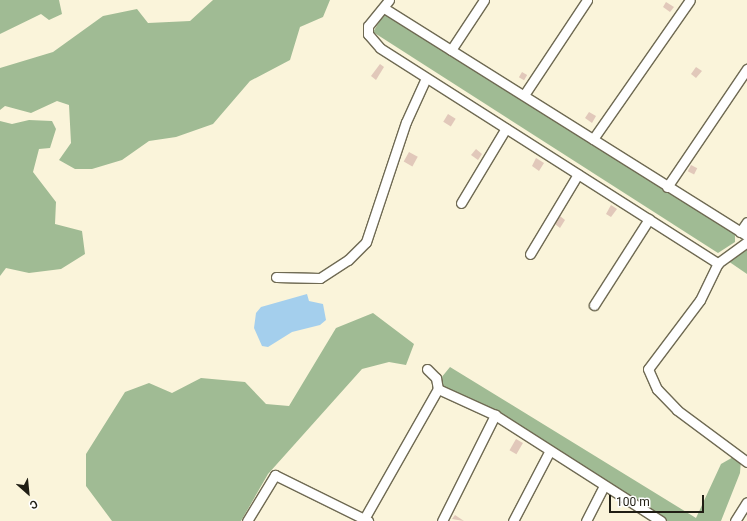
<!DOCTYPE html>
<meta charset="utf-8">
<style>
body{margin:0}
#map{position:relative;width:747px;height:521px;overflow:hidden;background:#faf4da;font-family:Roboto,sans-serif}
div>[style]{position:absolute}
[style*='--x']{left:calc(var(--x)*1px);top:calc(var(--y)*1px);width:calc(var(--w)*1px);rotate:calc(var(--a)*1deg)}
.forest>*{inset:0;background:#a0bb94}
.water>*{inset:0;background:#a4cfed}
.building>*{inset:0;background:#e1c8ba;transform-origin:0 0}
.roads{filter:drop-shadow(1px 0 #6f6a53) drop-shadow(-1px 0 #6f6a53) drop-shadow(0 1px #6f6a53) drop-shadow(0 -1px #6f6a53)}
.minor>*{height:9px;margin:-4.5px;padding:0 4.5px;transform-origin:4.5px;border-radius:4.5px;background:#fff}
span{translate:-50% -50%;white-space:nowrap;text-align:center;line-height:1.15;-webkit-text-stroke:3px #fff;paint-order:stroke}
.north{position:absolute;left:8px;top:473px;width:40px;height:40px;-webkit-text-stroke:3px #fff;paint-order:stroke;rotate:153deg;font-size:11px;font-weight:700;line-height:16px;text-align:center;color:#201e14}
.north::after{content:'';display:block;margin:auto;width:14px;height:18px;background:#201e14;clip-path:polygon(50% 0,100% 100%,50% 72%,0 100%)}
.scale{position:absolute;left:609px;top:495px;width:95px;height:18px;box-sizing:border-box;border:2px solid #201e14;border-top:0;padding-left:5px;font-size:12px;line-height:14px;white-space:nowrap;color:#201e14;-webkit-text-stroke:3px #fff;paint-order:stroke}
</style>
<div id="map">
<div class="forest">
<div style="clip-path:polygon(0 0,59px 0,62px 14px,49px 20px,41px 14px,0 34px)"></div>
<div style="clip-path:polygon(213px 0,330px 0,323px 17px,300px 27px,290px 60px,250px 81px,213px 124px,176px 137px,149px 141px,122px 160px,92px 169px,75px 169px,59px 160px,71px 143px,69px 105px,57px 101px,31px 113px,5px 106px,0 110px,0 68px,53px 52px,103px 16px,137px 9px,148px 23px,190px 21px)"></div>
<div style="clip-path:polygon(384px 14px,393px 15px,735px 232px,735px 242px,718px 253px,373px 32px)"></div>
<div style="clip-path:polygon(29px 120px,52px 121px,56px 129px,50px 148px,39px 149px,33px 172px,56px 202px,55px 224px,82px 231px,85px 254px,61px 269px,29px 273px,6px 268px,0 276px,0 121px,12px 124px)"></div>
<div style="clip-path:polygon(747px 244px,747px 274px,728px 261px,730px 255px)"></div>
<div style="clip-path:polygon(373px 313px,414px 344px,406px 365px,389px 362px,362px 369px,268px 474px,241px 521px,112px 521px,86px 486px,86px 454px,125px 392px,149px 383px,172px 393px,201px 378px,245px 382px,266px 404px,289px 406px,336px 328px)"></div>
<div style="clip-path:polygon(450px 367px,696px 518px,721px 464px,735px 456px,741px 460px,740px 473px,721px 521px,667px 521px,442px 385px,441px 378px)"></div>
</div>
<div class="water">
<div style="clip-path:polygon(307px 294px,309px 301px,323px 304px,326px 320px,320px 325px,292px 332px,268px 347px,262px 346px,254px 328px,256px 313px,261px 307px)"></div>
</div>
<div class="building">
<div style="clip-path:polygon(666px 2px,674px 7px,670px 12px,663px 7px)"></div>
<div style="clip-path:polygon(380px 64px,384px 67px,376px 80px,371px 76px)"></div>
<div style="clip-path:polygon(696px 67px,702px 71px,696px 78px,691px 74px)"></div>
<div style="left:522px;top:72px;width:6px;height:6px;rotate:31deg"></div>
<div style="clip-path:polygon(589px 112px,596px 116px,592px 123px,585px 118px)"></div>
<div style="left:448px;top:114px;width:9px;height:9px;rotate:32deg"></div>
<div style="clip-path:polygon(476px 149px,482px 154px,478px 160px,471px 155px)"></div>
<div style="left:409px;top:152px;width:10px;height:11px;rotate:29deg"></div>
<div style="clip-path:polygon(536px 158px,544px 163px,539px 171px,532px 166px)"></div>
<div style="left:691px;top:165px;width:7px;height:7px;rotate:27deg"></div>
<div style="clip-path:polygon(611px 205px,617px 209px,611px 217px,606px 214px)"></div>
<div style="clip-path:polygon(560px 216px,565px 220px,560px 228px,555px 224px)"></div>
<div style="left:516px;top:439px;width:8px;height:13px;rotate:30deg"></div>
<div style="clip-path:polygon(455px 515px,464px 521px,452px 519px)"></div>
</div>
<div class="roads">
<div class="minor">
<div style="--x:389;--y:0;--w:33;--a:129"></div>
<div style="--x:368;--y:26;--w:8;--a:90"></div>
<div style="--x:368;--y:34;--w:18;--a:49"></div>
<div style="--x:380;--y:48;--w:401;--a:32.5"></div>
<div style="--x:384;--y:8;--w:429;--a:32.1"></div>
<div style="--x:451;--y:50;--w:60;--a:-56.6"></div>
<div style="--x:524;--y:95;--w:114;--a:-56.4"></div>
<div style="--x:593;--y:139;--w:169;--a:-55.1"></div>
<div style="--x:667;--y:187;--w:143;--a:-55.9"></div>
<div style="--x:461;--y:203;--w:87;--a:-59"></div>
<div style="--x:740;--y:232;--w:12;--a:-55"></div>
<div style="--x:747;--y:242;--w:36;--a:144"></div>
<div style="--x:718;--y:263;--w:41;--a:115.9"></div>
<div style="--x:700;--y:300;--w:86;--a:127"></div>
<div style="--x:648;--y:369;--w:22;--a:66"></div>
<div style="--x:657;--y:389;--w:29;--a:46"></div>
<div style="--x:677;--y:410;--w:87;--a:36.6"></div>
<div style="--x:530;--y:254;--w:93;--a:-59"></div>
<div style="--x:276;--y:277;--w:44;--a:1.3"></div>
<div style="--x:320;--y:278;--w:33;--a:-33"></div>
<div style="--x:348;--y:260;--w:25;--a:-45"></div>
<div style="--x:366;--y:242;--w:126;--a:-71.6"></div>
<div style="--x:406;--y:122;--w:48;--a:-65.6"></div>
<div style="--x:594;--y:305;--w:102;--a:-57.4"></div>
<div style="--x:427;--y:369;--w:13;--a:45"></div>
<div style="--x:436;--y:378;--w:11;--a:80"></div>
<div style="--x:438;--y:389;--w:63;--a:24.5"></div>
<div style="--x:495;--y:415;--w:197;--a:32.6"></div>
<div style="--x:364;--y:519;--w:150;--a:-60.4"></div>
<div style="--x:247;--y:521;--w:54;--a:-58.7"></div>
<div style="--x:275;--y:475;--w:104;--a:26.3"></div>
<div style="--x:442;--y:521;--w:119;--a:-63.4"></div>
<div style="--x:513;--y:521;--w:78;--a:-62.4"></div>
<div style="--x:586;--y:521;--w:39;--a:-63"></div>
<div style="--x:735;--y:521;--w:22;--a:-58"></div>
</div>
</div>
<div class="north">С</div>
<div class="scale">100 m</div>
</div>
